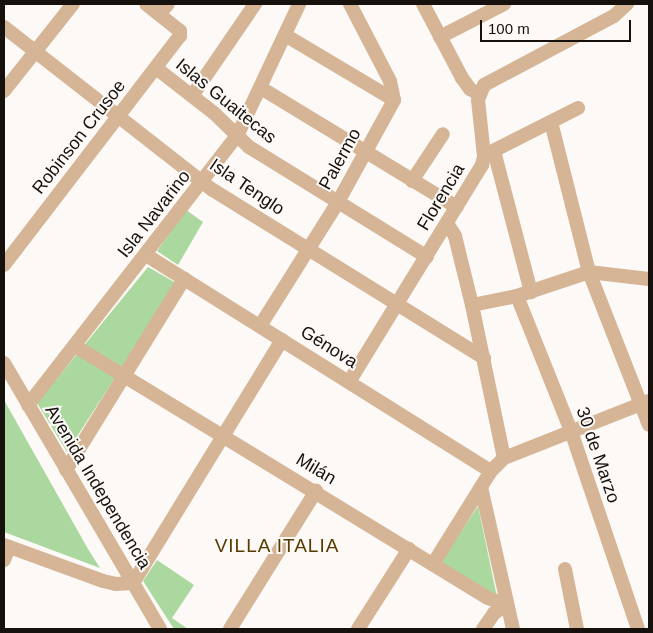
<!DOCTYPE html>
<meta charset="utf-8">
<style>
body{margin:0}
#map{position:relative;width:653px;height:633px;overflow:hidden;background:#fcf9f7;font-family:Arial,sans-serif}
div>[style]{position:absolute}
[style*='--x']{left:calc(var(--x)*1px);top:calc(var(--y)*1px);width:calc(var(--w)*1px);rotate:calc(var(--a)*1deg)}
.green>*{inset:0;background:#aad89f}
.minor>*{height:14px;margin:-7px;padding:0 7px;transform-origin:7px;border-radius:7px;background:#d5b596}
span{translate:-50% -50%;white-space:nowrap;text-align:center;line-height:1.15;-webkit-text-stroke:4px #fcf9f7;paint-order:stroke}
.street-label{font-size:18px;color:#16110d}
.neighbourhood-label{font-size:19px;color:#583b00;letter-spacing:1px}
.frame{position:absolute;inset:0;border:5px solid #16110d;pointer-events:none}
.scale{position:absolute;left:480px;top:20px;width:151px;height:22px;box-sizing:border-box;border:2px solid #16110d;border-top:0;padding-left:6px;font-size:15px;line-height:18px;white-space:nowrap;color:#16110d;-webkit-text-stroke:4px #fcf9f7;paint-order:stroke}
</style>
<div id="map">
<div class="green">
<div style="clip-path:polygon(186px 210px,203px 222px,178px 265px,157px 251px)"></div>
<div style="clip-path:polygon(148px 267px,176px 283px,67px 452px,37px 403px)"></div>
<div style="clip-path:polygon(4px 400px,88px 549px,100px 568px,4px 532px)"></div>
<div style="clip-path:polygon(478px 506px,497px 597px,440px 564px)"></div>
<div style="clip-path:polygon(157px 560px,194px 585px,172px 618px,188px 629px,174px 629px,143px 581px)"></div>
</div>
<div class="minor">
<div style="--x:423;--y:4;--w:84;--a:62.2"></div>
<div style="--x:462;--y:78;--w:14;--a:54"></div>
<div style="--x:470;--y:89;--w:10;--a:29"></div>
<div style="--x:159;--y:14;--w:13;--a:-48"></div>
<div style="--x:4;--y:27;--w:265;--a:38"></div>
<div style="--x:213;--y:190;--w:319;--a:31.8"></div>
<div style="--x:285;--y:35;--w:127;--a:30.8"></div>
<div style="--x:440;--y:37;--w:72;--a:-27.3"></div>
<div style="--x:156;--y:68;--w:75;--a:37.9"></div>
<div style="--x:215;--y:114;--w:47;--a:44.1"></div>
<div style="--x:249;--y:147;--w:209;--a:31.7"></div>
<div style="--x:261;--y:88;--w:229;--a:31.3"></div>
<div style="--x:4;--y:91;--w:111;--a:-51.6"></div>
<div style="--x:192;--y:96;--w:112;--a:-55.6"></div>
<div style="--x:551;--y:122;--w:155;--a:75.8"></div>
<div style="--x:589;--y:272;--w:164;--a:68.6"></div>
<div style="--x:494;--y:151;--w:146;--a:75.3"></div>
<div style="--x:487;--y:154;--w:102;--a:-26.8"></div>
<div style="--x:412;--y:181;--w:56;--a:-56.6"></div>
<div style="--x:447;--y:223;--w:15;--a:58"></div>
<div style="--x:455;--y:236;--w:71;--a:76.2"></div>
<div style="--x:472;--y:305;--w:156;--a:78.2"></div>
<div style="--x:146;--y:255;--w:407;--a:32.1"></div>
<div style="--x:4;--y:265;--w:289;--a:-52.5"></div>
<div style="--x:180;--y:36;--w:5;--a:-90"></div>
<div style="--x:180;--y:31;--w:43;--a:-141.5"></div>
<div style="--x:517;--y:296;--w:145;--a:68.2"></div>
<div style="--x:571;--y:431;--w:209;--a:71.3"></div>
<div style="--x:472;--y:305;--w:46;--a:-11.3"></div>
<div style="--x:517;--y:296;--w:76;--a:-18.4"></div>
<div style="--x:589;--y:272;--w:60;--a:6.7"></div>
<div style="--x:260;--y:326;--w:146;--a:-57.8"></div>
<div style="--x:338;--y:202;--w:116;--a:-61.2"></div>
<div style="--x:394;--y:100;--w:19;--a:-102"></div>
<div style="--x:390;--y:81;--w:87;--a:-117.5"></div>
<div style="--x:75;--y:346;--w:484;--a:31.4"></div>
<div style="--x:488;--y:598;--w:20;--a:20"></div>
<div style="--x:4;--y:363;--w:308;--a:59.6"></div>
<div style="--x:349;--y:382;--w:255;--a:-58.5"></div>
<div style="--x:482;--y:165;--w:9;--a:-77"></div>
<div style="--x:484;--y:156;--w:56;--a:-96.1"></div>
<div style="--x:478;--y:100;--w:16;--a:-68"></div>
<div style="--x:484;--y:85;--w:147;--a:-28"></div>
<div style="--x:614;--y:16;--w:18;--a:-43"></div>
<div style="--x:28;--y:405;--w:341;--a:-52.2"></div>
<div style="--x:237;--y:136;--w:146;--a:-64.8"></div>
<div style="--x:66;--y:470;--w:225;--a:-58.3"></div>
<div style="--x:481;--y:487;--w:146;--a:77.3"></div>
<div style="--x:4;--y:545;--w:105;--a:20"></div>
<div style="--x:103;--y:581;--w:13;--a:13"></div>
<div style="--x:116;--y:584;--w:17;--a:-3"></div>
<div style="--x:4;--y:560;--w:14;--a:-69"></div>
<div style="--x:433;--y:564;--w:110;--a:-58.1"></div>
<div style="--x:491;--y:471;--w:18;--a:-45"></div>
<div style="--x:504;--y:458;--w:156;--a:-21.5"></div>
<div style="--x:565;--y:569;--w:61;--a:78.7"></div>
<div style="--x:133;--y:583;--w:285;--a:-58.5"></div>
<div style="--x:230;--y:629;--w:163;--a:-58.1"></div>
<div style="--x:358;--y:629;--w:95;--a:-57.5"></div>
<div style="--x:483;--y:629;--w:19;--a:-55"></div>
<div style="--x:494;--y:613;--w:15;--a:-32"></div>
</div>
<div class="street-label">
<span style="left:226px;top:101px;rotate:39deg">Islas Guaitecas</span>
<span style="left:79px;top:137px;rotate:-52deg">Robinson Crusoe</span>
<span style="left:340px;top:159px;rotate:-61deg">Palermo</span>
<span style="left:247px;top:187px;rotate:34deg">Isla Tenglo</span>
<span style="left:441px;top:197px;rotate:-59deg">Florencia</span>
<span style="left:154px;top:214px;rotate:-52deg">Isla Navarino</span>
<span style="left:329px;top:347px;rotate:32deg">Génova</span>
<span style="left:598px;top:455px;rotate:71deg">30 de Marzo</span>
<span style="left:316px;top:469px;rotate:31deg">Milán</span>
<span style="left:98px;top:487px;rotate:59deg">Avenida Independencia</span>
</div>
<div class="neighbourhood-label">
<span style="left:277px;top:546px">VILLA ITALIA</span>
</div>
<div class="frame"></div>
<div class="scale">100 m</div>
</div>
